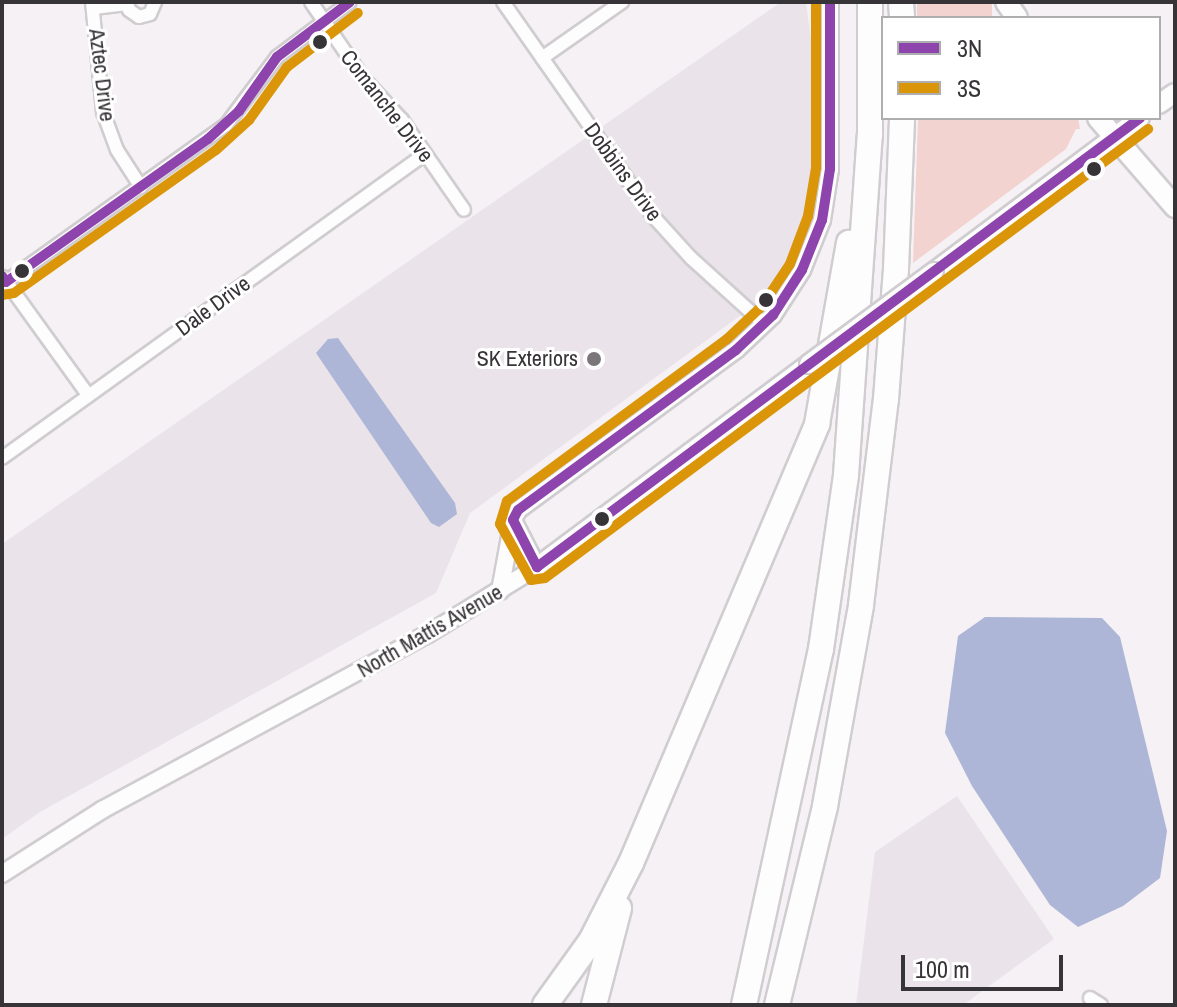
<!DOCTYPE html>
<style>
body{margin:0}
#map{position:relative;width:1177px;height:1007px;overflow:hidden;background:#f5f1f4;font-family:"Archivo Narrow",sans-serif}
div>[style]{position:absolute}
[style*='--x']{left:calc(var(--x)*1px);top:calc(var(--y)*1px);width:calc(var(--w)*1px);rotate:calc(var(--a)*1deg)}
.built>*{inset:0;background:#ebe3ea}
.green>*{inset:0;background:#f3d3d0;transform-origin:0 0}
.water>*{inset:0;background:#adb6d6}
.roads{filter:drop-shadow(2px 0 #d0cdd0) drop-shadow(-2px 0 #d0cdd0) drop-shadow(0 2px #d0cdd0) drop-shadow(0 -2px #d0cdd0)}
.minor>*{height:12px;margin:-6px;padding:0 6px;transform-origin:6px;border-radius:6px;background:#fefdfd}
.tertiary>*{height:16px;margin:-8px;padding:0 8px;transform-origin:8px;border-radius:8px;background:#fefdfd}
.secondary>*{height:18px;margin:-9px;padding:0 9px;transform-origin:9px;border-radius:9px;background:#fefdfd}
.primary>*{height:20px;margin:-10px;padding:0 10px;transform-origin:10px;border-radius:10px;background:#fefdfd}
.motorway>*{height:24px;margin:-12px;padding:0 12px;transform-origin:12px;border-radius:12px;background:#fefdfd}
.bridges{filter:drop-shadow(2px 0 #d0cdd0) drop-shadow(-2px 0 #d0cdd0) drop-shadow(0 2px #d0cdd0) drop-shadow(0 -2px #d0cdd0)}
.secondary-bridge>*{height:18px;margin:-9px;padding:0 9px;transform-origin:9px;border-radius:9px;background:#fefdfd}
.bus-1>*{height:10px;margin:-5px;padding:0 5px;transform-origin:5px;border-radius:5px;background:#8e44ad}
.bus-2>*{height:10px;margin:-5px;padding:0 5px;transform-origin:5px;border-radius:5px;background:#da9508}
.dots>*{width:22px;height:22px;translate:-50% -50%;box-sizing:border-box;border:4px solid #fff;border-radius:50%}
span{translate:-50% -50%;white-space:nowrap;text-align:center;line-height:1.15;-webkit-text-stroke:6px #fff;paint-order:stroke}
.street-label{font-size:22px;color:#373437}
.poi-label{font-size:22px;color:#373437}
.right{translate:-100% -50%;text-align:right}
.frame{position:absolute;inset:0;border:4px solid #373437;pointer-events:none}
.legend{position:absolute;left:881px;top:16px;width:280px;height:104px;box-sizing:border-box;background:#fff;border:2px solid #afaeaf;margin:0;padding:10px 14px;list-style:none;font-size:24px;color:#373437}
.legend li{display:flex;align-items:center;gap:16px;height:40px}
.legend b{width:40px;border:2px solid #afaeaf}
.scale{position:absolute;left:901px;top:955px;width:162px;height:36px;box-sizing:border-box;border:4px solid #373437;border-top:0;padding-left:10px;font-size:24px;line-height:28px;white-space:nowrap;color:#373437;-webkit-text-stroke:6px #fff;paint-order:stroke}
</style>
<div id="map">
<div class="built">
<div style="clip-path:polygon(781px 2px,806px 2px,819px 102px,815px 206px,785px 283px,470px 513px,436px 593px,40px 812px,2px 839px,2px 544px)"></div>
<div style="clip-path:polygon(957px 796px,1054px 939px,963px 1005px,856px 1005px,875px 852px)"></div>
</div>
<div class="green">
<div style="left:917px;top:2px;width:75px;height:16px"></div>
<div style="clip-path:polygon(918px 118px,1078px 118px,1080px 129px,1076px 129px,1066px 149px,913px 263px)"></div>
</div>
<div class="water">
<div style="clip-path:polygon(338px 338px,455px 503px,457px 514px,439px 527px,431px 523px,316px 353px,328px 339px)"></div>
<div style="clip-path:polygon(985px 617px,1102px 618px,1120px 637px,1167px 831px,1160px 878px,1123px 906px,1078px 927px,1050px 905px,972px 786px,945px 733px,958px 636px)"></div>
</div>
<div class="roads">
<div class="minor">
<div style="--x:92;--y:2;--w:111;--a:84.3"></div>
<div style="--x:103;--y:112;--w:40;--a:69.8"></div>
<div style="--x:117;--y:150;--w:44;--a:57"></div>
<div style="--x:127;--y:2;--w:8;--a:76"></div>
<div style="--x:129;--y:10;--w:12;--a:35"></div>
<div style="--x:139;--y:17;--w:11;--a:-15"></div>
<div style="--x:150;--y:14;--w:13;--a:-67"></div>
<div style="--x:311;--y:2;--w:92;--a:55.6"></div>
<div style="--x:363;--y:78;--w:57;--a:47.1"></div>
<div style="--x:402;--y:120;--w:109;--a:55.4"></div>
<div style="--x:503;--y:2;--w:260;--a:55"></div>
<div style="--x:652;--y:215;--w:58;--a:47.8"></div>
<div style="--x:691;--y:258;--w:98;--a:42.1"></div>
<div style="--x:94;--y:8;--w:33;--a:-7"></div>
<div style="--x:542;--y:58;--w:98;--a:-35"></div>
<div style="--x:3;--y:277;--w:145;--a:54.2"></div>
<div style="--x:6;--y:282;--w:270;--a:-35.5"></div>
<div style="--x:226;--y:125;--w:85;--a:-53.1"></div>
<div style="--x:277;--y:57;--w:91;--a:-37"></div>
<div style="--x:2;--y:458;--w:521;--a:-35.7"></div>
<div style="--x:1090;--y:998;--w:13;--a:32"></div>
</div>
<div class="tertiary">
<div style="--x:500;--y:591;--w:72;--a:-79.6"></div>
<div style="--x:2;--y:874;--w:119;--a:-32.6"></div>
<div style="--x:102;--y:810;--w:370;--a:-28.4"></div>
<div style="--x:428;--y:634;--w:128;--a:-31.6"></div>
<div style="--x:537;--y:567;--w:53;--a:-117.1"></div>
<div style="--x:513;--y:520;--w:11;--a:-63"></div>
<div style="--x:518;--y:510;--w:270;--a:-36.3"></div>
<div style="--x:736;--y:350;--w:51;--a:-43.4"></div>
<div style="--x:773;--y:315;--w:54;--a:-57.2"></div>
<div style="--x:802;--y:270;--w:54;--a:-68.2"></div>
<div style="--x:822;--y:220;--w:52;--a:-81.1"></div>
<div style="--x:830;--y:169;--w:167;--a:-90"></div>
</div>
<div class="secondary">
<div style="--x:1159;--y:104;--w:19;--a:-35"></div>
<div style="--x:934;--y:272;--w:257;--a:-36.8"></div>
<div style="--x:537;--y:567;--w:339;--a:-36.7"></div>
</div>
<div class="primary">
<div style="--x:1006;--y:2;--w:19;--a:55"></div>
<div style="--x:1098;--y:118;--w:118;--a:49.1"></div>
</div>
<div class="motorway">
<div style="--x:901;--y:2;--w:16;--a:86"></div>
<div style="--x:545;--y:1005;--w:79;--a:-54.3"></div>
<div style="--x:591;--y:941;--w:88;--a:-62.9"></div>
<div style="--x:631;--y:863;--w:477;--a:-67"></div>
<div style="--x:817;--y:424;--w:184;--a:-80"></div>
<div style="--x:594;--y:1005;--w:100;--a:-75.5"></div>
<div style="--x:744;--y:1005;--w:364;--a:-77.8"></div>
<div style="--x:821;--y:649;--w:176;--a:-81.8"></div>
<div style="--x:846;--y:475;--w:341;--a:-86"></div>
<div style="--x:870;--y:135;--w:133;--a:-90"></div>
<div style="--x:777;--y:1005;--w:205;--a:-76.4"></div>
<div style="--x:825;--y:806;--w:204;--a:-79.8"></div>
<div style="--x:861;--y:605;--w:208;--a:-83.1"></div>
<div style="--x:886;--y:399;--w:130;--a:-85.6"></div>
<div style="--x:896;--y:269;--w:151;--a:-87.7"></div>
</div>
</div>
<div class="bridges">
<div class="secondary-bridge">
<div style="--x:809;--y:364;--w:155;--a:-36.4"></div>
</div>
</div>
<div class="bus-1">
<div style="--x:830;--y:2;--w:167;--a:90"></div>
<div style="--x:830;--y:169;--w:52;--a:98.9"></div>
<div style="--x:822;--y:220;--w:54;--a:111.8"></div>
<div style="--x:802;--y:270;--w:54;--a:122.8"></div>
<div style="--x:773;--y:315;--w:51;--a:136.6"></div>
<div style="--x:736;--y:350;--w:270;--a:143.7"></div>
<div style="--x:518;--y:510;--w:11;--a:117"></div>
<div style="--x:513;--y:520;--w:53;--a:62.9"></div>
<div style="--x:537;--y:567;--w:752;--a:-36.67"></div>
<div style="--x:2;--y:276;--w:7;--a:56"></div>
<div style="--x:6;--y:282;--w:247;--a:-35.3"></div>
<div style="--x:208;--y:139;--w:42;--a:-42.1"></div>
<div style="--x:239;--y:111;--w:66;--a:-54.9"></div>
<div style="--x:277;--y:57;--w:91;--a:-37"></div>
</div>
<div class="bus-2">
<div style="--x:816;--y:2;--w:166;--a:90"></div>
<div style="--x:816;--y:168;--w:49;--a:99.5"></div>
<div style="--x:808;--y:216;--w:51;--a:110.6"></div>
<div style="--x:790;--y:264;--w:50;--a:123.7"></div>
<div style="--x:762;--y:306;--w:48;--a:136.7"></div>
<div style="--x:727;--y:339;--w:273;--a:143.6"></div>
<div style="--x:507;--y:501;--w:24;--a:107"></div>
<div style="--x:500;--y:524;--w:64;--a:61"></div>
<div style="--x:531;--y:580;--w:14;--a:-8"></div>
<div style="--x:545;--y:578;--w:752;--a:-36.67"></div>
<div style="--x:2;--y:295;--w:12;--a:-9"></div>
<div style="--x:14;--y:293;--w:247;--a:-35.3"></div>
<div style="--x:216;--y:150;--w:45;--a:-42.3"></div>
<div style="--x:249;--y:120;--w:65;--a:-54.4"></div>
<div style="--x:287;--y:67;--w:89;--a:-37.3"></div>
</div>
<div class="dots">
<div style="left:320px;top:42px;background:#373437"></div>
<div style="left:1094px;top:169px;background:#373437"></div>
<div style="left:22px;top:271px;background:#373437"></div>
<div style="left:766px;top:300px;background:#373437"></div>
<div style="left:594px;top:359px;background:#7a7679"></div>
<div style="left:602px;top:519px;background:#373437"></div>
</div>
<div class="street-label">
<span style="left:102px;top:75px;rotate:83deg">Aztec Drive</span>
<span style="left:387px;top:106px;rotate:52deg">Comanche Drive</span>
<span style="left:623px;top:172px;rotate:54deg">Dobbins Drive</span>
<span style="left:213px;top:306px;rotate:-36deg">Dale Drive</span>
<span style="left:430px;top:631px;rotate:-30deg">North Mattis Avenue</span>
</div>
<div class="poi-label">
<span class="right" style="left:578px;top:359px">SK Exteriors</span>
</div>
<div class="frame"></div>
<ul class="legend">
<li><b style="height:10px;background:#8e44ad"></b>3N</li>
<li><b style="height:10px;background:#da9508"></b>3S</li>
</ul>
<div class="scale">100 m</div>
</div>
